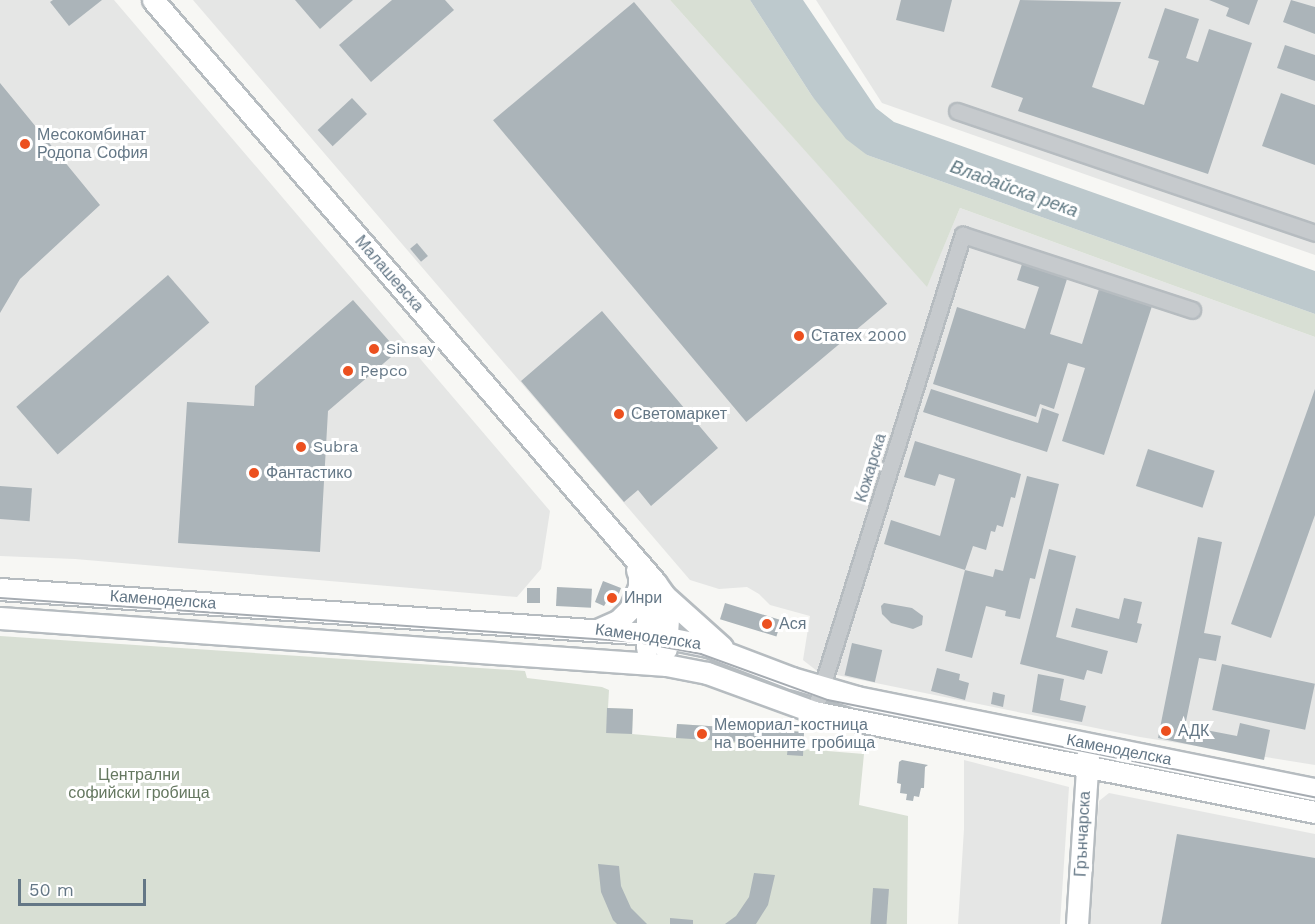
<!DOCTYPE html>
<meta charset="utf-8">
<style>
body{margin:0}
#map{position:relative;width:1315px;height:924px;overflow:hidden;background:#f7f7f4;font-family:"Work Sans",sans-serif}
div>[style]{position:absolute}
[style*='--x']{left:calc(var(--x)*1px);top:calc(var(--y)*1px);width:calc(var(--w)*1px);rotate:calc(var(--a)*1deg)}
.built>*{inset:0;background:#e5e6e5}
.green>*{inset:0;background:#d8dfd4}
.water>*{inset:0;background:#bdc9cd}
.building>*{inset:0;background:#abb4b9;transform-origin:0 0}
.roads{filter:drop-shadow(2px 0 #b6bcc0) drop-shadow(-2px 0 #b6bcc0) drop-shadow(0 2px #b6bcc0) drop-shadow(0 -2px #b6bcc0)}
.street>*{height:15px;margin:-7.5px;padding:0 7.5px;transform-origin:7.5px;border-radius:7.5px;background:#c6cacd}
.secondary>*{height:21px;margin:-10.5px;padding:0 10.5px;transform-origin:10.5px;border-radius:10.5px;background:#fff}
.tram>*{height:1.5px;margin:-0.75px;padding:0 0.75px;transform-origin:0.75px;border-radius:0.75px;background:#a6acb2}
.dots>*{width:16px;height:16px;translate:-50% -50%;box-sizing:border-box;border:3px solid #fff;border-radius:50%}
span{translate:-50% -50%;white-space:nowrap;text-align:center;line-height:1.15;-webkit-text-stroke:6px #fff;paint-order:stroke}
.poi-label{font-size:16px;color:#647786}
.left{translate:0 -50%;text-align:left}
.street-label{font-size:16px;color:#647786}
.park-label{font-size:16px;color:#657860}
.water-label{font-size:18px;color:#607983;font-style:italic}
.scale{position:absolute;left:18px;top:879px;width:128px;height:27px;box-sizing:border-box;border:3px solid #647786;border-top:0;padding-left:8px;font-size:18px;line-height:21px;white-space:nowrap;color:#647786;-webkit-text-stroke:4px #fff;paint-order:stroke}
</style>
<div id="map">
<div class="built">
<div style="clip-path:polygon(0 0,114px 0,550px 511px,541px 569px,517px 597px,75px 559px,0 556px)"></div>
<div style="clip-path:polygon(193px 0,670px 0,927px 286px,960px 208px,1315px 337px,1315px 765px,1140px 737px,817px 671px,803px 660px,810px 616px,770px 605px,759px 594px,747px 587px,719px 589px,690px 580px)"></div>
<div style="clip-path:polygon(816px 0,1315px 0,1315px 255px,882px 103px)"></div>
<div style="clip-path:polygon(964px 760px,1069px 787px,1060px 924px,958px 924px,964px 829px)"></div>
<div style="clip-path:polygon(1109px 793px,1315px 834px,1315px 924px,1088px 924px,1099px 801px)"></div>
</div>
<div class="green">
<div style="clip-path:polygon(670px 0,750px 0,812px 96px,867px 155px,1315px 314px,1315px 337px,960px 208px,927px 287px)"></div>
<div style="clip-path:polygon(0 636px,525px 671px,527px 678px,602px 687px,609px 690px,608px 708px,633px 709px,632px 734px,676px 738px,677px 724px,804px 732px,803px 749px,864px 754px,859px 805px,908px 816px,907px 924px,0 924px)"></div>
</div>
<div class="water">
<div style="clip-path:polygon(750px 0,803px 0,876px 108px,894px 122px,1315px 271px,1315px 314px,867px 155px,846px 139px,812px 96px)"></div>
</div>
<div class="building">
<div style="clip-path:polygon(53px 0,102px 0,69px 26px,50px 2px)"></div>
<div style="clip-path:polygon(295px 0,353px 0,320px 29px)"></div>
<div style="clip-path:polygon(392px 0,445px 0,454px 10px,371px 82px,339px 45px)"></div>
<div style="clip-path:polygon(901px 0,952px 0,944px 32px,896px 20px)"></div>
<div style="clip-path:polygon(1020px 0,1121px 2px,1092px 87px,1144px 105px,1159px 61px,1148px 58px,1165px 8px,1199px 19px,1186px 58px,1198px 62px,1209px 29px,1252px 43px,1208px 174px,1018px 111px,1023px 98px,991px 87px)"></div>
<div style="clip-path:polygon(1209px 0,1258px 0,1249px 25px,1226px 16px,1229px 8px)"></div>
<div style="clip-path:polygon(1291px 0,1315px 7px,1315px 34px,1283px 22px)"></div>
<div style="left:634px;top:2px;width:394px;height:184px;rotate:50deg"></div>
<div style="clip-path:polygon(1285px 45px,1315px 55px,1315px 81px,1277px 68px)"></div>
<div style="clip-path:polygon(0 83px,100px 205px,20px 279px,0 313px)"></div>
<div style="clip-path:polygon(1281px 93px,1315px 105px,1315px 165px,1262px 146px)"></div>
<div style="left:352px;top:98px;width:22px;height:47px;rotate:47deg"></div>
<div style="left:417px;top:243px;width:17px;height:9px;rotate:50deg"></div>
<div style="clip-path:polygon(1022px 264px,1067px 279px,1050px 334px,1082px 344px,1099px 289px,1152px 306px,1104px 455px,1062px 441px,1085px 368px,1068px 363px,1054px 409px,1040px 404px,1036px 417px,933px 384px,957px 307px,1025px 329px,1039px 287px,1017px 280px)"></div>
<div style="left:168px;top:275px;width:63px;height:201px;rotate:49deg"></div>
<div style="clip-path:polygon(353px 300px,398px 351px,328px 411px,320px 552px,178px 543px,187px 402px,254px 406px,255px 386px)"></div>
<div style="clip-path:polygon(602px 311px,718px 448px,651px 506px,638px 490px,624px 502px,521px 381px)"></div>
<div style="clip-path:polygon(931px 389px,1038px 423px,1042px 408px,1059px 414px,1047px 452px,923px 412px)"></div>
<div style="clip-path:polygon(1315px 389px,1315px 515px,1271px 638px,1231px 624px)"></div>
<div style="clip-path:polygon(915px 441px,1021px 474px,1015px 498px,1011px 497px,1003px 527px,997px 525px,995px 532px,991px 531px,986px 550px,973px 546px,965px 570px,993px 577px,995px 569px,1003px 571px,1027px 476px,1059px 484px,1035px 579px,1030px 578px,1020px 619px,1005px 616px,1006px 611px,986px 606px,972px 658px,945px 651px,965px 570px,884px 544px,891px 520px,940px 536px,955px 479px,939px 474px,935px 486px,904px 477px)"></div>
<div style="left:1148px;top:449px;width:70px;height:39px;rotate:18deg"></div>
<div style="left:0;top:486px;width:32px;height:33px;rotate:4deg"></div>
<div style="clip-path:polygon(1198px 537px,1222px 542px,1204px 633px,1221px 636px,1216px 661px,1199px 658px,1185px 726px,1237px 736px,1240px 723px,1270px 730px,1264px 760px,1158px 738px)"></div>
<div style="clip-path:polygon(1049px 549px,1076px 556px,1056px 637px,1108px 651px,1102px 674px,1087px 670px,1084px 680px,1020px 664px)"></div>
<div style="clip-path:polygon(603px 581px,621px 588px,615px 604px,607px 601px,604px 606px,595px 602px)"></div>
<div style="left:557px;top:587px;width:35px;height:19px;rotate:3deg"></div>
<div style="left:527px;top:588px;width:13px;height:15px"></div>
<div style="clip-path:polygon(1124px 598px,1142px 602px,1137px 623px,1142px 624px,1137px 643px,1071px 627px,1076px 608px,1119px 619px)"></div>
<div style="left:725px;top:603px;width:59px;height:17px;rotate:17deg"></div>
<div style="clip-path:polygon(884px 603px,912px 608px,923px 616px,922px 625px,913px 629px,891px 623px,882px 614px,881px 606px)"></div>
<div style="left:852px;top:643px;width:31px;height:33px;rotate:13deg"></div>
<div style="left:1222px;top:664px;width:95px;height:47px;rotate:12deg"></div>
<div style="clip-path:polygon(937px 668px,960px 674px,959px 680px,969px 683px,965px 700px,931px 691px)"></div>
<div style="clip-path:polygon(1038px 674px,1064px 679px,1060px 700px,1086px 706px,1082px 722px,1032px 712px)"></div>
<div style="clip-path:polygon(993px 692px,1005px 695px,1003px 707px,991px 704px)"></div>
<div style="left:607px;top:708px;width:26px;height:25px;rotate:2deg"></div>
<div style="clip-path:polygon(677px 724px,804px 732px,803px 756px,787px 755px,788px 745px,676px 738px)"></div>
<div style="clip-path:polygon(902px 760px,928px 765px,925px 767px,924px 788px,921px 788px,919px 797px,914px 796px,913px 801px,906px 800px,907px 794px,900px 793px,901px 784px,897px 783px,899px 762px)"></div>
<div style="clip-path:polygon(1177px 834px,1315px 858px,1315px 924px,1161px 924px)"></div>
<div style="clip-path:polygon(598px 864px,619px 866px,621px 886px,631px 908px,647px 924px,617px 924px,613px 920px,601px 892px)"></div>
<div style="clip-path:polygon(754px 873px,775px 875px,768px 905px,756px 924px,725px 924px,736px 916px,749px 897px)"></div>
<div style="left:873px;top:888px;width:16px;height:36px;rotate:4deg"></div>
<div style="clip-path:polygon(670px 918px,693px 920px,693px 924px,670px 924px)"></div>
</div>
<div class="roads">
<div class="street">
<div style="--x:957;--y:111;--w:378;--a:18.8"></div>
<div style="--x:814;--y:712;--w:500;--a:-72.7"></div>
<div style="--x:963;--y:235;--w:241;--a:18.1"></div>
</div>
<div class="secondary">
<div style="--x:153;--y:0;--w:769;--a:49.22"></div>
<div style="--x:655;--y:582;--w:16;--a:55"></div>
<div style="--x:664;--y:595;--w:24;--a:81"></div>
<div style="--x:668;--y:619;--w:30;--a:94"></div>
<div style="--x:637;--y:570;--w:29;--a:70"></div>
<div style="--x:647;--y:597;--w:51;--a:90"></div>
<div style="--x:0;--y:589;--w:650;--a:3.97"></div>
<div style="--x:648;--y:634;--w:61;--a:11.3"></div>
<div style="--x:708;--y:646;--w:90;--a:20.9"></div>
<div style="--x:792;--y:678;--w:68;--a:16.3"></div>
<div style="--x:857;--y:697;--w:467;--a:11.4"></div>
<div style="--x:664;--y:595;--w:78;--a:41.9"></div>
<div style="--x:0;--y:618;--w:668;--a:4.04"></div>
<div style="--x:666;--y:665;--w:42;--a:11"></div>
<div style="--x:707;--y:673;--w:114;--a:20"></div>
<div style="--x:814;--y:712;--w:511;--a:11.29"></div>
<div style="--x:597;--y:630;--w:24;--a:-24"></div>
<div style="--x:619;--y:620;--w:16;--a:-45"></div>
<div style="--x:630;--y:609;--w:24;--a:-68"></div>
<div style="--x:639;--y:587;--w:9;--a:-90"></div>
<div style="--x:1077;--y:924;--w:171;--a:-86.3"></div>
</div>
</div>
<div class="tram">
<div style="--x:0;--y:598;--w:640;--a:3.95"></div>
<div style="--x:638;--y:642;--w:64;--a:10.8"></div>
<div style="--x:701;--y:654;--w:135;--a:19.9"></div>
<div style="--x:828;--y:700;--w:497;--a:11.3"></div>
</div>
<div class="dots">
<div style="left:25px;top:144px;background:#ec501f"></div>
<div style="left:799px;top:336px;background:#ec501f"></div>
<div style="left:374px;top:349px;background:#ec501f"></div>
<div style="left:348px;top:371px;background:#ec501f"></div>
<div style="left:619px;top:414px;background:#ec501f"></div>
<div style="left:301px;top:447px;background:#ec501f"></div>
<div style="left:254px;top:473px;background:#ec501f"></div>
<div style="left:612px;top:598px;background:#ec501f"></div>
<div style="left:767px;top:624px;background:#ec501f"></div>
<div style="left:1166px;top:731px;background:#ec501f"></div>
<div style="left:702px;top:734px;background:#ec501f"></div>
</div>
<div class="poi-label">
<span class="left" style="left:37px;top:144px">Месокомбинат<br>Родопа София</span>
<span class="left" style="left:811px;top:336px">Статех 2000</span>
<span class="left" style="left:386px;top:349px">Sinsay</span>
<span class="left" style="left:360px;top:371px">Pepco</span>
<span class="left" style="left:631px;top:414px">Светомаркет</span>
<span class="left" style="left:313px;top:447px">Subra</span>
<span class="left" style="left:266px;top:473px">Фантастико</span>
<span class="left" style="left:624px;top:598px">Инри</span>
<span class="left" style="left:779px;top:624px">Ася</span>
<span class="left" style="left:714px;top:734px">Мемориал-костница<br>на военните гробища</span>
<span class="left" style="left:1178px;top:731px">АДК</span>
</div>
<div class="street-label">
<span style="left:389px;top:274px;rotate:49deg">Малашевска</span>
<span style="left:871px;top:468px;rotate:-73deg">Кожарска</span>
<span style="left:163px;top:600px;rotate:4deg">Каменоделска</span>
<span style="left:648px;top:637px;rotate:8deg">Каменоделска</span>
<span style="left:1119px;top:750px;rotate:11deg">Каменоделска</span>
<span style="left:1083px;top:834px;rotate:-87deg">Грънчарска</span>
</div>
<div class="park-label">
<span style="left:139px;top:784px">Централни<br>софийски гробища</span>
</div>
<div class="water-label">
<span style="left:1014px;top:189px;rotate:20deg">Владайска река</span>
</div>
<div class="scale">50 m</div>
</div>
